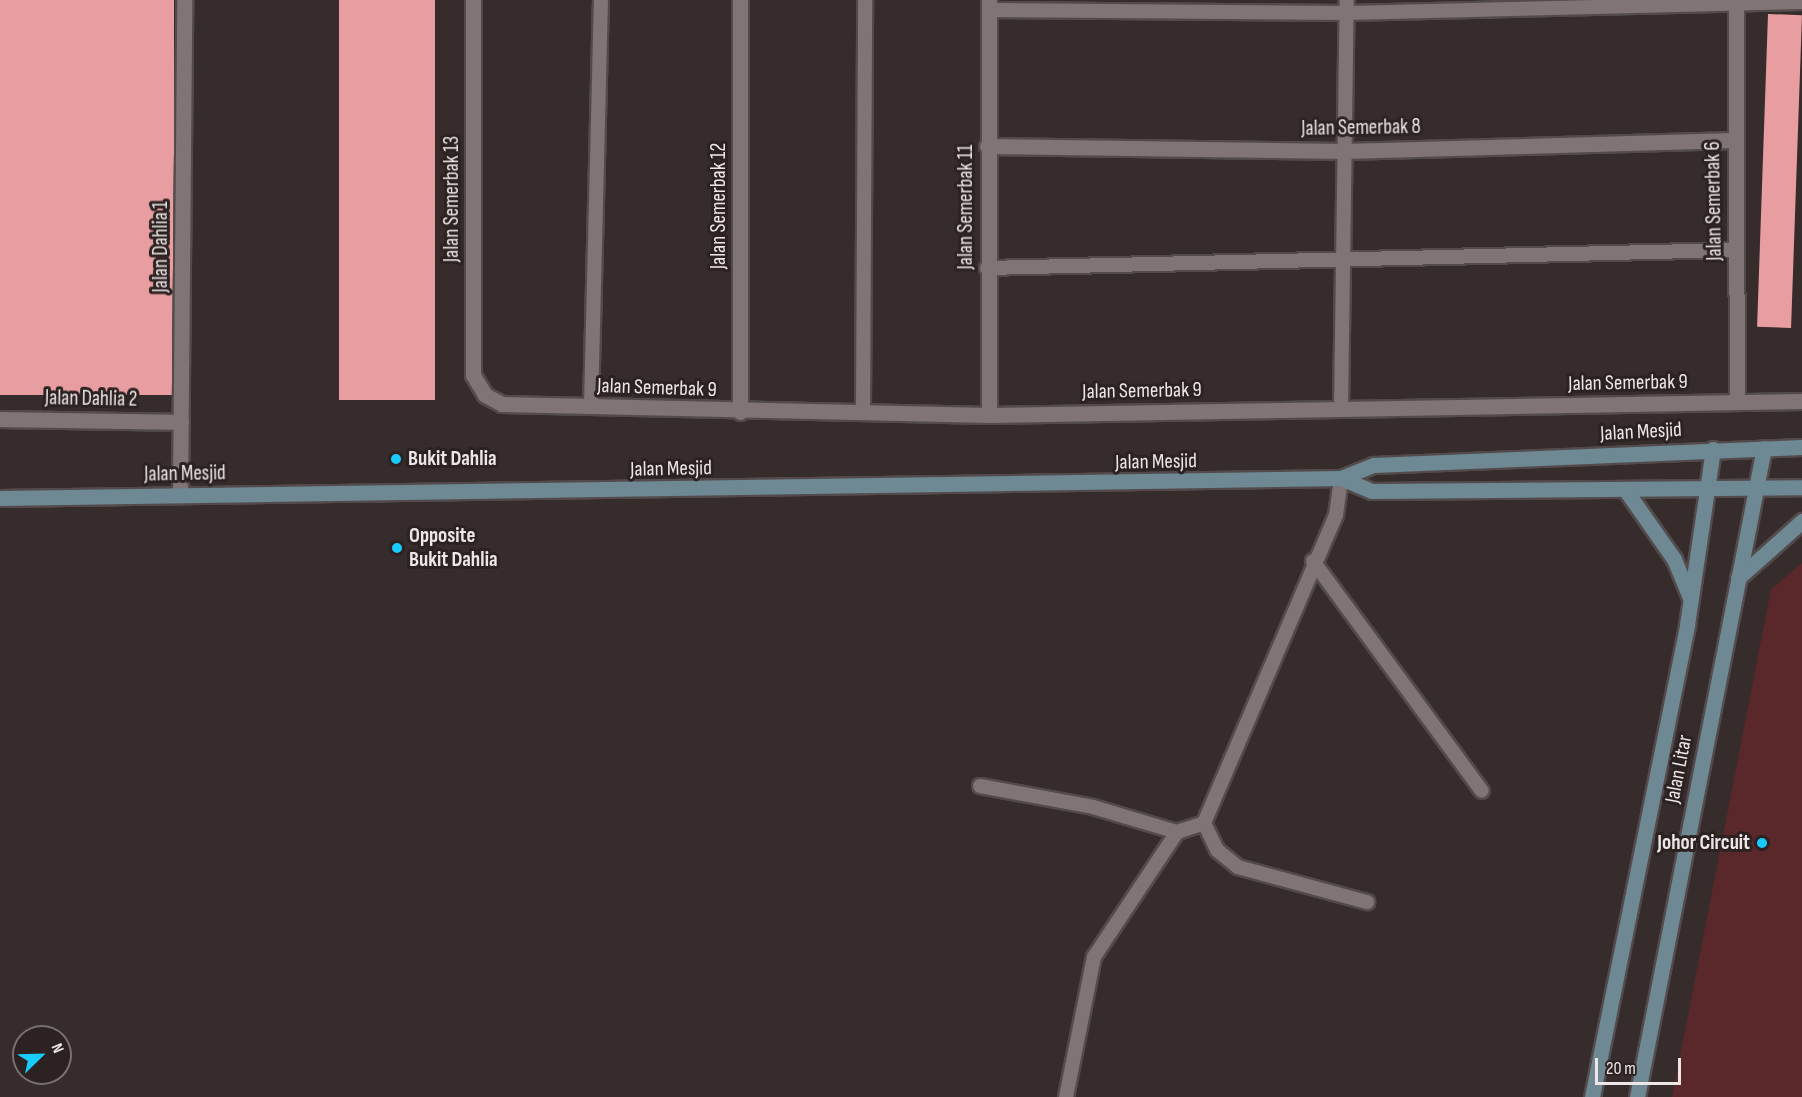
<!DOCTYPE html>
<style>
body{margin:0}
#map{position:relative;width:1802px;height:1097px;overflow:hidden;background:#362c2c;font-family:"Sofia Sans Condensed",sans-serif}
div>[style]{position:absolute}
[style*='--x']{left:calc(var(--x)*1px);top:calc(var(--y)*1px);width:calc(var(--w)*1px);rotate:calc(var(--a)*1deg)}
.green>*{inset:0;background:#5a272a}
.building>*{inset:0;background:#e89ea0;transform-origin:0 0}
.roads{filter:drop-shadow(2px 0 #534b4b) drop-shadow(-2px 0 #534b4b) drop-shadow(0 2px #534b4b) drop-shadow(0 -2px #534b4b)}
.lane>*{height:14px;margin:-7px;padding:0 7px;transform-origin:7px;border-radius:7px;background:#807474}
.street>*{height:15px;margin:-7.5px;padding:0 7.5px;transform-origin:7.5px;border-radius:7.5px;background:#807474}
.secondary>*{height:15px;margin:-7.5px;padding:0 7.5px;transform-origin:7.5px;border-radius:7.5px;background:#6e8894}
.dots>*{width:16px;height:16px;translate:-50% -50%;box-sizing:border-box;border:3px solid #2c2222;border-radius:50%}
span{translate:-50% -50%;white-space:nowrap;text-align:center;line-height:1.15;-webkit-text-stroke:6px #2c2222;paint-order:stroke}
.street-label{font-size:21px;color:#ede6e6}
.poi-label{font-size:21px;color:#ede6e6;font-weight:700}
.left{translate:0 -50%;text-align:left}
.right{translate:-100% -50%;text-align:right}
.north{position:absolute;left:12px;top:1025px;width:60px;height:60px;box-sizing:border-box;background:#2c2222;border:2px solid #797070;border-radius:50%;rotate:67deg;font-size:16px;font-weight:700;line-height:24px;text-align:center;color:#ede6e6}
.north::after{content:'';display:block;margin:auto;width:21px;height:27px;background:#19cafc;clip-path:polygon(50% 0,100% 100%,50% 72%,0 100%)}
.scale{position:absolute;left:1595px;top:1058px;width:86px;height:27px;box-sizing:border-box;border:3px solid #ede6e6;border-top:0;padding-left:8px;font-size:18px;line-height:21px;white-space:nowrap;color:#ede6e6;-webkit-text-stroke:4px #2c2222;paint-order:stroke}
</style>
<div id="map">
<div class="green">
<div style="clip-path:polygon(1802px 563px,1802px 1097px,1672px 1097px,1771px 589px)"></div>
</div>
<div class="building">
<div style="left:0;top:0;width:174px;height:395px"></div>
<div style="left:339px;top:0;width:96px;height:400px"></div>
<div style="left:1768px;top:14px;width:34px;height:313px;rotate:2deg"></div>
</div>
<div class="roads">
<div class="lane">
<div style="--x:989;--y:10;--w:358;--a:0.5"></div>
<div style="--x:1347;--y:13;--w:455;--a:-1.4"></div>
<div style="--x:987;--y:268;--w:748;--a:-1.38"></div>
<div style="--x:591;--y:407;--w:407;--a:-88.6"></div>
<div style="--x:1341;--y:409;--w:409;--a:-89.2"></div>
<div style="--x:863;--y:413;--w:413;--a:-89.7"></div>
<div style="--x:1313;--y:561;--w:285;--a:53.7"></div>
<div style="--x:980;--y:786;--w:115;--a:10.5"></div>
<div style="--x:1093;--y:807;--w:88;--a:16.6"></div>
<div style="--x:1204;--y:823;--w:30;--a:64"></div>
<div style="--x:1217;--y:850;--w:27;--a:39"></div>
<div style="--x:1238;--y:867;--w:134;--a:15.2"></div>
<div style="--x:1066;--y:1097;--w:143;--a:-78.7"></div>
<div style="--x:1094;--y:957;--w:150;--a:-56.4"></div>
<div style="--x:1177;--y:832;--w:28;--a:-18"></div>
<div style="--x:1204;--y:823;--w:335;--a:-66.8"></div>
<div style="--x:1336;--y:515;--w:37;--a:-82"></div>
</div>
<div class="street">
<div style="--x:473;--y:0;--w:375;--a:90"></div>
<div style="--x:473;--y:375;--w:23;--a:59"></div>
<div style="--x:485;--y:395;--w:19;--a:28"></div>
<div style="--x:502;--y:404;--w:487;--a:1.3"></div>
<div style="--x:989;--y:415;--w:813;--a:-0.99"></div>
<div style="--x:740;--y:0;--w:412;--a:90"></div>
<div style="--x:989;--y:0;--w:415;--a:90"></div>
<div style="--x:1736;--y:0;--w:402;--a:89.9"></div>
<div style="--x:987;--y:146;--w:357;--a:0.8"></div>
<div style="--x:1344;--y:151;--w:390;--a:-1.6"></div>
<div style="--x:0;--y:419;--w:181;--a:0.9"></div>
<div style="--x:180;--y:495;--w:495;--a:-89.5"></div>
</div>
<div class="secondary">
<div style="--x:1341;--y:478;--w:33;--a:23"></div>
<div style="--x:1371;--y:491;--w:431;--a:-0.5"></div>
<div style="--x:1627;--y:492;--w:82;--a:55"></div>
<div style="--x:1674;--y:559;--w:44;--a:67.5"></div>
<div style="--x:0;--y:498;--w:1341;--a:-0.85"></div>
<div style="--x:1341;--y:478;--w:35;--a:-22"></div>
<div style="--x:1374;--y:465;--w:428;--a:-2.4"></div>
<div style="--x:1738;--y:578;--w:86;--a:-41.7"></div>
<div style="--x:1592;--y:1097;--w:481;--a:-78.6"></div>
<div style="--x:1687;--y:625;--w:178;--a:-81.6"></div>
<div style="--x:1637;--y:1097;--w:661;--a:-78.93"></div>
</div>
</div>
<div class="dots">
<div style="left:396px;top:459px;background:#19cafc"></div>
<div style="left:397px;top:548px;background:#19cafc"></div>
<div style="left:1762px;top:843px;background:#19cafc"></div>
</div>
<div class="street-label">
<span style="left:1361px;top:128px;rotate:-1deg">Jalan Semerbak 8</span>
<span style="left:452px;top:199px;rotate:-90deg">Jalan Semerbak 13</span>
<span style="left:1714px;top:201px;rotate:-91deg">Jalan Semerbak 6</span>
<span style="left:719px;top:206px;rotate:-90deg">Jalan Semerbak 12</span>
<span style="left:966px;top:207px;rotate:-90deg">Jalan Semerbak 11</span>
<span style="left:161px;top:247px;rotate:-90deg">Jalan Dahlia 1</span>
<span style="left:1628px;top:383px;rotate:-1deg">Jalan Semerbak 9</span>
<span style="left:657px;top:388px;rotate:2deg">Jalan Semerbak 9</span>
<span style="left:1142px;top:391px;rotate:-1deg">Jalan Semerbak 9</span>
<span style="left:91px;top:399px;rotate:1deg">Jalan Dahlia 2</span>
<span style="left:1641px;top:432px;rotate:-3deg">Jalan Mesjid</span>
<span style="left:1156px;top:462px;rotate:-1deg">Jalan Mesjid</span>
<span style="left:671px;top:469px;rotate:-1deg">Jalan Mesjid</span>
<span style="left:185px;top:474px;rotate:-1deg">Jalan Mesjid</span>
<span style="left:1679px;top:769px;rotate:-79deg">Jalan Litar</span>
</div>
<div class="poi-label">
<span class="left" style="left:408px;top:459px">Bukit Dahlia</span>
<span class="left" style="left:409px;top:548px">Opposite<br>Bukit Dahlia</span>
<span class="right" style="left:1750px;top:843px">Johor Circuit</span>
</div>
<div class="north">N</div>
<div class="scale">20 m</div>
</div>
